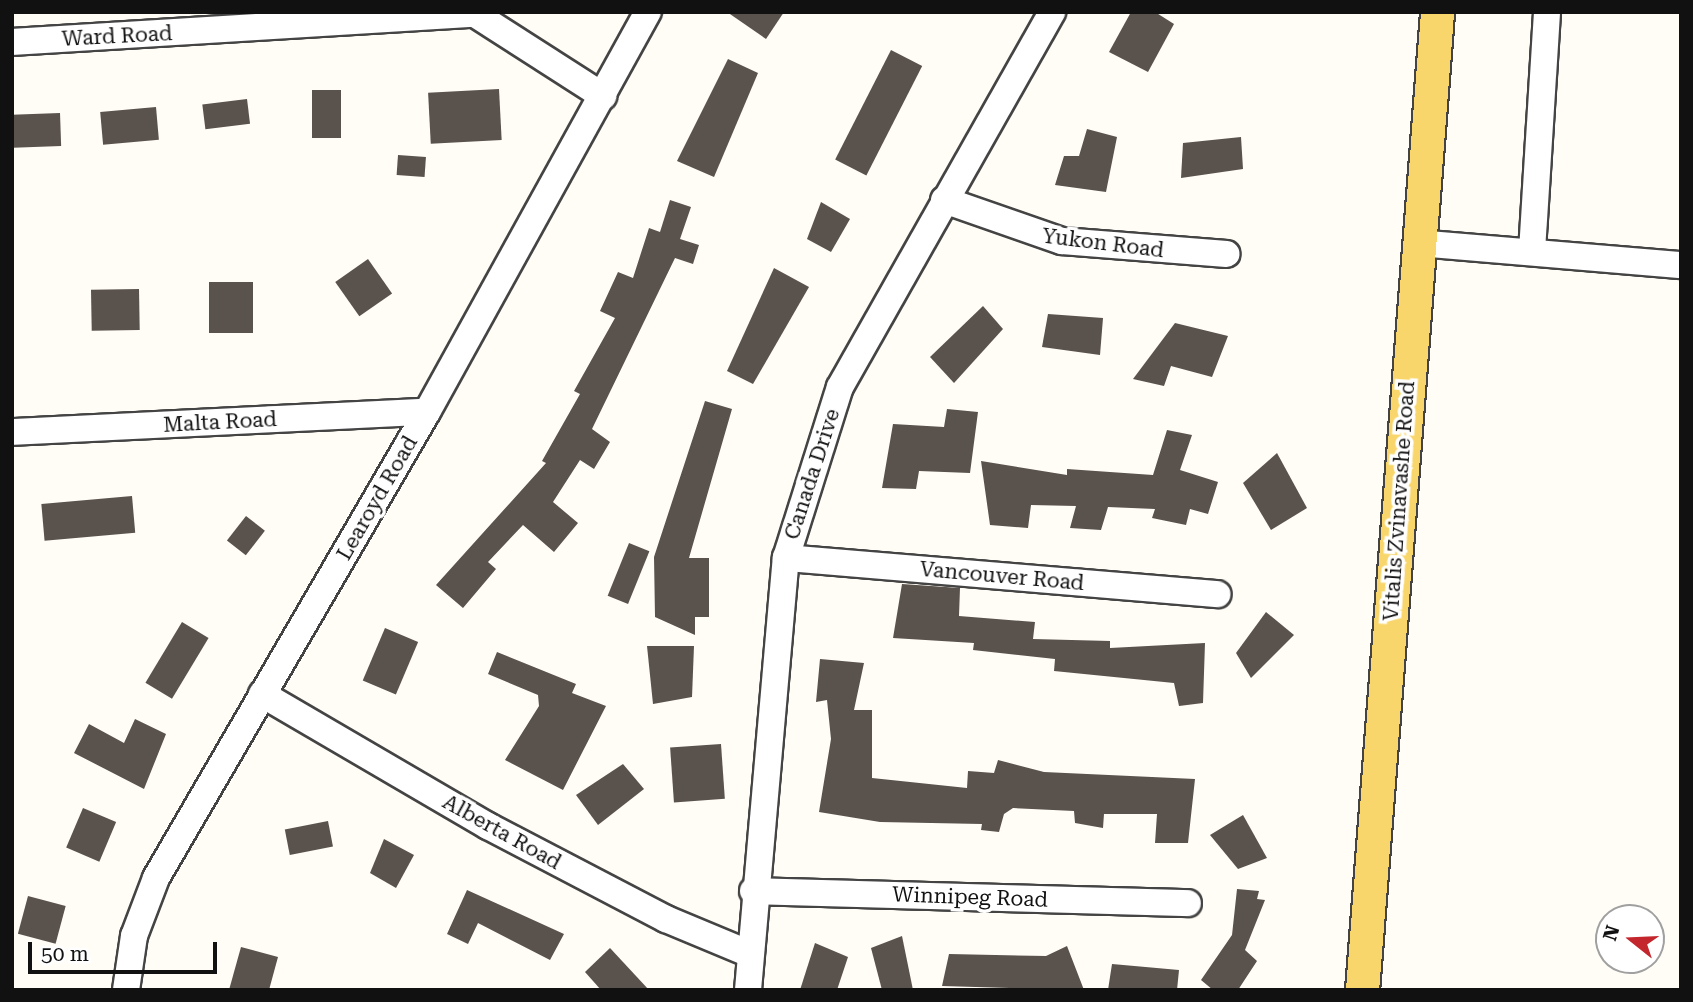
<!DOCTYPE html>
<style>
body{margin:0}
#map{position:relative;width:1693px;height:1002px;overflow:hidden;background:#fffdf5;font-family:"Roboto Serif",serif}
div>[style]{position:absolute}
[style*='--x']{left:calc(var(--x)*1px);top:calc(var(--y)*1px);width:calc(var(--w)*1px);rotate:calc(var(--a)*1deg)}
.building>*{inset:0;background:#5a524d;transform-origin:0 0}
.roads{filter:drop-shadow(2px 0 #444) drop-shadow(-2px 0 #444) drop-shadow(0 2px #444) drop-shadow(0 -2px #444)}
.minor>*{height:26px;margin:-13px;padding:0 13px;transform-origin:13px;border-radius:13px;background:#fff}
.major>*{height:33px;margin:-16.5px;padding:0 16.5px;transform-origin:16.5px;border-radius:16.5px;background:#f9d66b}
span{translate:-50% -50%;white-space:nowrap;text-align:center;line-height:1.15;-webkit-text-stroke:7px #fff;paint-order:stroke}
.street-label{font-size:21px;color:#111}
.frame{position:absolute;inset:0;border:14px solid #111;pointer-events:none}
.north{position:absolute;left:1595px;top:904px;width:70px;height:70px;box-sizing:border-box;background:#fff;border:2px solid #a0a0a0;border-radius:50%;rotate:288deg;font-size:19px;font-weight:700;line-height:28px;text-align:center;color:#111}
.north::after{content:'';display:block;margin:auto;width:24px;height:32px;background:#c4262e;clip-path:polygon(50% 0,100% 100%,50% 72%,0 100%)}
.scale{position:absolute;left:28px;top:942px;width:189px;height:32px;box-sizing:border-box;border:4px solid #111;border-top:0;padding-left:9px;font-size:21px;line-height:24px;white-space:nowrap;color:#111;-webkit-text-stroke:5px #fff;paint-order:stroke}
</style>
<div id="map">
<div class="building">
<div style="clip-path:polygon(727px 12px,784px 12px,766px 39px)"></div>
<div style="clip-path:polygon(1131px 12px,1155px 12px,1174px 24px,1148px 72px,1109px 52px)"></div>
<div style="left:891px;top:50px;width:35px;height:123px;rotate:27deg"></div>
<div style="clip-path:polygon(728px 59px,758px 73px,714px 177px,677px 161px)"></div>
<div style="left:499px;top:89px;width:51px;height:71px;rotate:87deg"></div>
<div style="left:312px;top:90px;width:29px;height:48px"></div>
<div style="left:247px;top:99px;width:25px;height:45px;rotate:83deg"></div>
<div style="left:156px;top:107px;width:33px;height:56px;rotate:85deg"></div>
<div style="left:60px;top:113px;width:33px;height:48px;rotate:88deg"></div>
<div style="clip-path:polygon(1087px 129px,1117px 137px,1106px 192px,1055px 185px,1064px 156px,1079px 156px)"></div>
<div style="clip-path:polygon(1241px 137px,1243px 169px,1181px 178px,1183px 143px)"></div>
<div style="left:398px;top:155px;width:28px;height:20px;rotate:4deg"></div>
<div style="clip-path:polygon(670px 200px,691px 207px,680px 239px,699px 245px,693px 264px,675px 258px,592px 429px,610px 442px,594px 469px,580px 460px,553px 502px,578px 523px,554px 552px,523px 525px,488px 562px,496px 569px,463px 608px,436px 585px,546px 463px,542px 461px,580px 394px,574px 391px,615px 318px,600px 311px,618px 272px,633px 278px,649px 228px,660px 232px)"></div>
<div style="clip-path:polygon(821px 202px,850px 219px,831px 252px,807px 239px)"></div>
<div style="left:368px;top:259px;width:42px;height:40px;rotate:55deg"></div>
<div style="clip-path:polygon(774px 268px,809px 287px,753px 384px,727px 371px)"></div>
<div style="left:253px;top:282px;width:51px;height:44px;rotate:90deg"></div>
<div style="left:139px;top:289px;width:41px;height:48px;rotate:89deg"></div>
<div style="clip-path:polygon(983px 306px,1003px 329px,954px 383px,930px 357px)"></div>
<div style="clip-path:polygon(1048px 314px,1103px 318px,1100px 355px,1042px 347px)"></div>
<div style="clip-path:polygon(1175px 323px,1228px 336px,1212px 377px,1171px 366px,1164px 386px,1133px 379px)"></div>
<div style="clip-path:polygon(705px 401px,732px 409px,689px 558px,709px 558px,709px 617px,695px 617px,695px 635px,655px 617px,654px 557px)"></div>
<div style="clip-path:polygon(947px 409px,978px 412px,970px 473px,919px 471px,916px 489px,882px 488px,893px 424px,944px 427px)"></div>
<div style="clip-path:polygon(1167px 430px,1192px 435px,1180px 470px,1218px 482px,1208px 514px,1190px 509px,1186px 525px,1152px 518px,1155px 509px,1108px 507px,1101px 530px,1070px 528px,1076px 506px,1031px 505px,1028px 528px,990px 525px,981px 461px,1067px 475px,1067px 469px,1153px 475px)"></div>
<div style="clip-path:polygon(1277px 453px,1307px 508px,1271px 530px,1243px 483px)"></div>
<div style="left:132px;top:496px;width:37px;height:91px;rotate:85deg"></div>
<div style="left:246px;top:516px;width:24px;height:31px;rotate:38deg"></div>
<div style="left:629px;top:543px;width:22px;height:57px;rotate:22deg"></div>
<div style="clip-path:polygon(902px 584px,960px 588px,959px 616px,1035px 622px,1033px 639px,1110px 641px,1110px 648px,1205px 643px,1203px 703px,1179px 706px,1174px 683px,1054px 671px,1055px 659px,973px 650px,974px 643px,893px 638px)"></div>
<div style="clip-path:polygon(1266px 612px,1294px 635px,1251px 678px,1236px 653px)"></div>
<div style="left:182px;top:622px;width:31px;height:71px;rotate:31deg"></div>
<div style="left:385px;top:628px;width:36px;height:57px;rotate:23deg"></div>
<div style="clip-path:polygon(647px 646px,694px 646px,692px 697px,653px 704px)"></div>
<div style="clip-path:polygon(497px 652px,576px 684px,572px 693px,606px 706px,563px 790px,505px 760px,539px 706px,538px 695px,488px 674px)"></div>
<div style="clip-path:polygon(820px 659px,864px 663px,854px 710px,872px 710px,872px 778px,967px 788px,968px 771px,994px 773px,998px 760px,1044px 772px,1195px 779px,1188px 843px,1155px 843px,1157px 814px,1104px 814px,1103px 828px,1075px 823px,1074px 811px,1013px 808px,1004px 814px,999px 832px,981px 830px,982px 824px,880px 822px,819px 812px,831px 739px,827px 700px,816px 702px)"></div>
<div style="clip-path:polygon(135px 719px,166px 734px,144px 789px,74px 753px,89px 724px,124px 743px)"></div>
<div style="left:721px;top:744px;width:55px;height:51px;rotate:86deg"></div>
<div style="clip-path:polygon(623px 764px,644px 789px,598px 825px,576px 795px)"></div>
<div style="left:83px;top:808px;width:36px;height:43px;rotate:23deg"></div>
<div style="clip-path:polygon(1243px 815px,1267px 858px,1238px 869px,1210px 835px)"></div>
<div style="left:328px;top:821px;width:26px;height:44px;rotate:79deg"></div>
<div style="clip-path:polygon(384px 839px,414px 855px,396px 888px,370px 873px)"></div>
<div style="clip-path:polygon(1237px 889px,1259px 891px,1257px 899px,1265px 900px,1245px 950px,1257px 961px,1238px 990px,1213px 990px,1201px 980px,1232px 935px)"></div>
<div style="clip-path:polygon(467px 890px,564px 934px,550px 960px,478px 923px,468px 944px,447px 934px)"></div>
<div style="left:28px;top:896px;width:39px;height:39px;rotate:15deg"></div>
<div style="clip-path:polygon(902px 936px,913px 990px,882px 990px,871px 948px)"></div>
<div style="clip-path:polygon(815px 943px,848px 957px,837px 990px,800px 990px)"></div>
<div style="clip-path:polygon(1067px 946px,1084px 990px,942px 986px,949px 954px,1046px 956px)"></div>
<div style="clip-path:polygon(241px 947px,278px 957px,269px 990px,229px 990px)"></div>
<div style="clip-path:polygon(610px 948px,649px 990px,601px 990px,585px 972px)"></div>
<div style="clip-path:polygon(1112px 964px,1179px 970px,1177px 990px,1108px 990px)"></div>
</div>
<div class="roads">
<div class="minor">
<div style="--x:472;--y:12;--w:156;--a:32.7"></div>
<div style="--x:12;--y:42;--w:461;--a:-3.5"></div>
<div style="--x:944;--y:200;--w:125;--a:19.2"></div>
<div style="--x:1062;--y:241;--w:165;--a:4.5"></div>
<div style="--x:1417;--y:243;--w:265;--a:4.8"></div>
<div style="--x:1532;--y:251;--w:239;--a:-86.4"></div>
<div style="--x:12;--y:432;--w:415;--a:-2.8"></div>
<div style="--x:786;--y:558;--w:433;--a:4.8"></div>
<div style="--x:262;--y:694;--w:262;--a:30.3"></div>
<div style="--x:488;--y:826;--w:201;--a:27.6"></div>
<div style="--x:666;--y:919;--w:91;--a:22.6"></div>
<div style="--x:753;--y:891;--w:435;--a:1.6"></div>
<div style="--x:126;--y:990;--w:55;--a:-81.6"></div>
<div style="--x:134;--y:936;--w:62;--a:-69.2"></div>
<div style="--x:156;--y:878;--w:539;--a:-59.82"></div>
<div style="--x:427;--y:412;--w:457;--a:-61.1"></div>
<div style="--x:748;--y:990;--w:434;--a:-85"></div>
<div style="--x:786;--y:558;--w:179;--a:-72.5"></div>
<div style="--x:840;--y:387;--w:431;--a:-60.5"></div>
</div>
<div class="major">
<div style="--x:1362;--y:990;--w:981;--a:-85.61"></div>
</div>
</div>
<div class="street-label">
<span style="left:117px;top:36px;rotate:-3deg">Ward Road</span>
<span style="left:1103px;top:243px;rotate:7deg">Yukon Road</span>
<span style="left:220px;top:422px;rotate:-3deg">Malta Road</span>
<span style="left:812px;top:474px;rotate:-72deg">Canada Drive</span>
<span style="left:377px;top:498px;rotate:-60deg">Learoyd Road</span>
<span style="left:1399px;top:501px;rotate:-86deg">Vitalis Zvinavashe Road</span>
<span style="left:1002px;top:576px;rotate:5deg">Vancouver Road</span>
<span style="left:502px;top:832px;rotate:29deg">Alberta Road</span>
<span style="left:970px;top:897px;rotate:2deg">Winnipeg Road</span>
</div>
<div class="frame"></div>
<div class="north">N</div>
<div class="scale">50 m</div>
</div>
